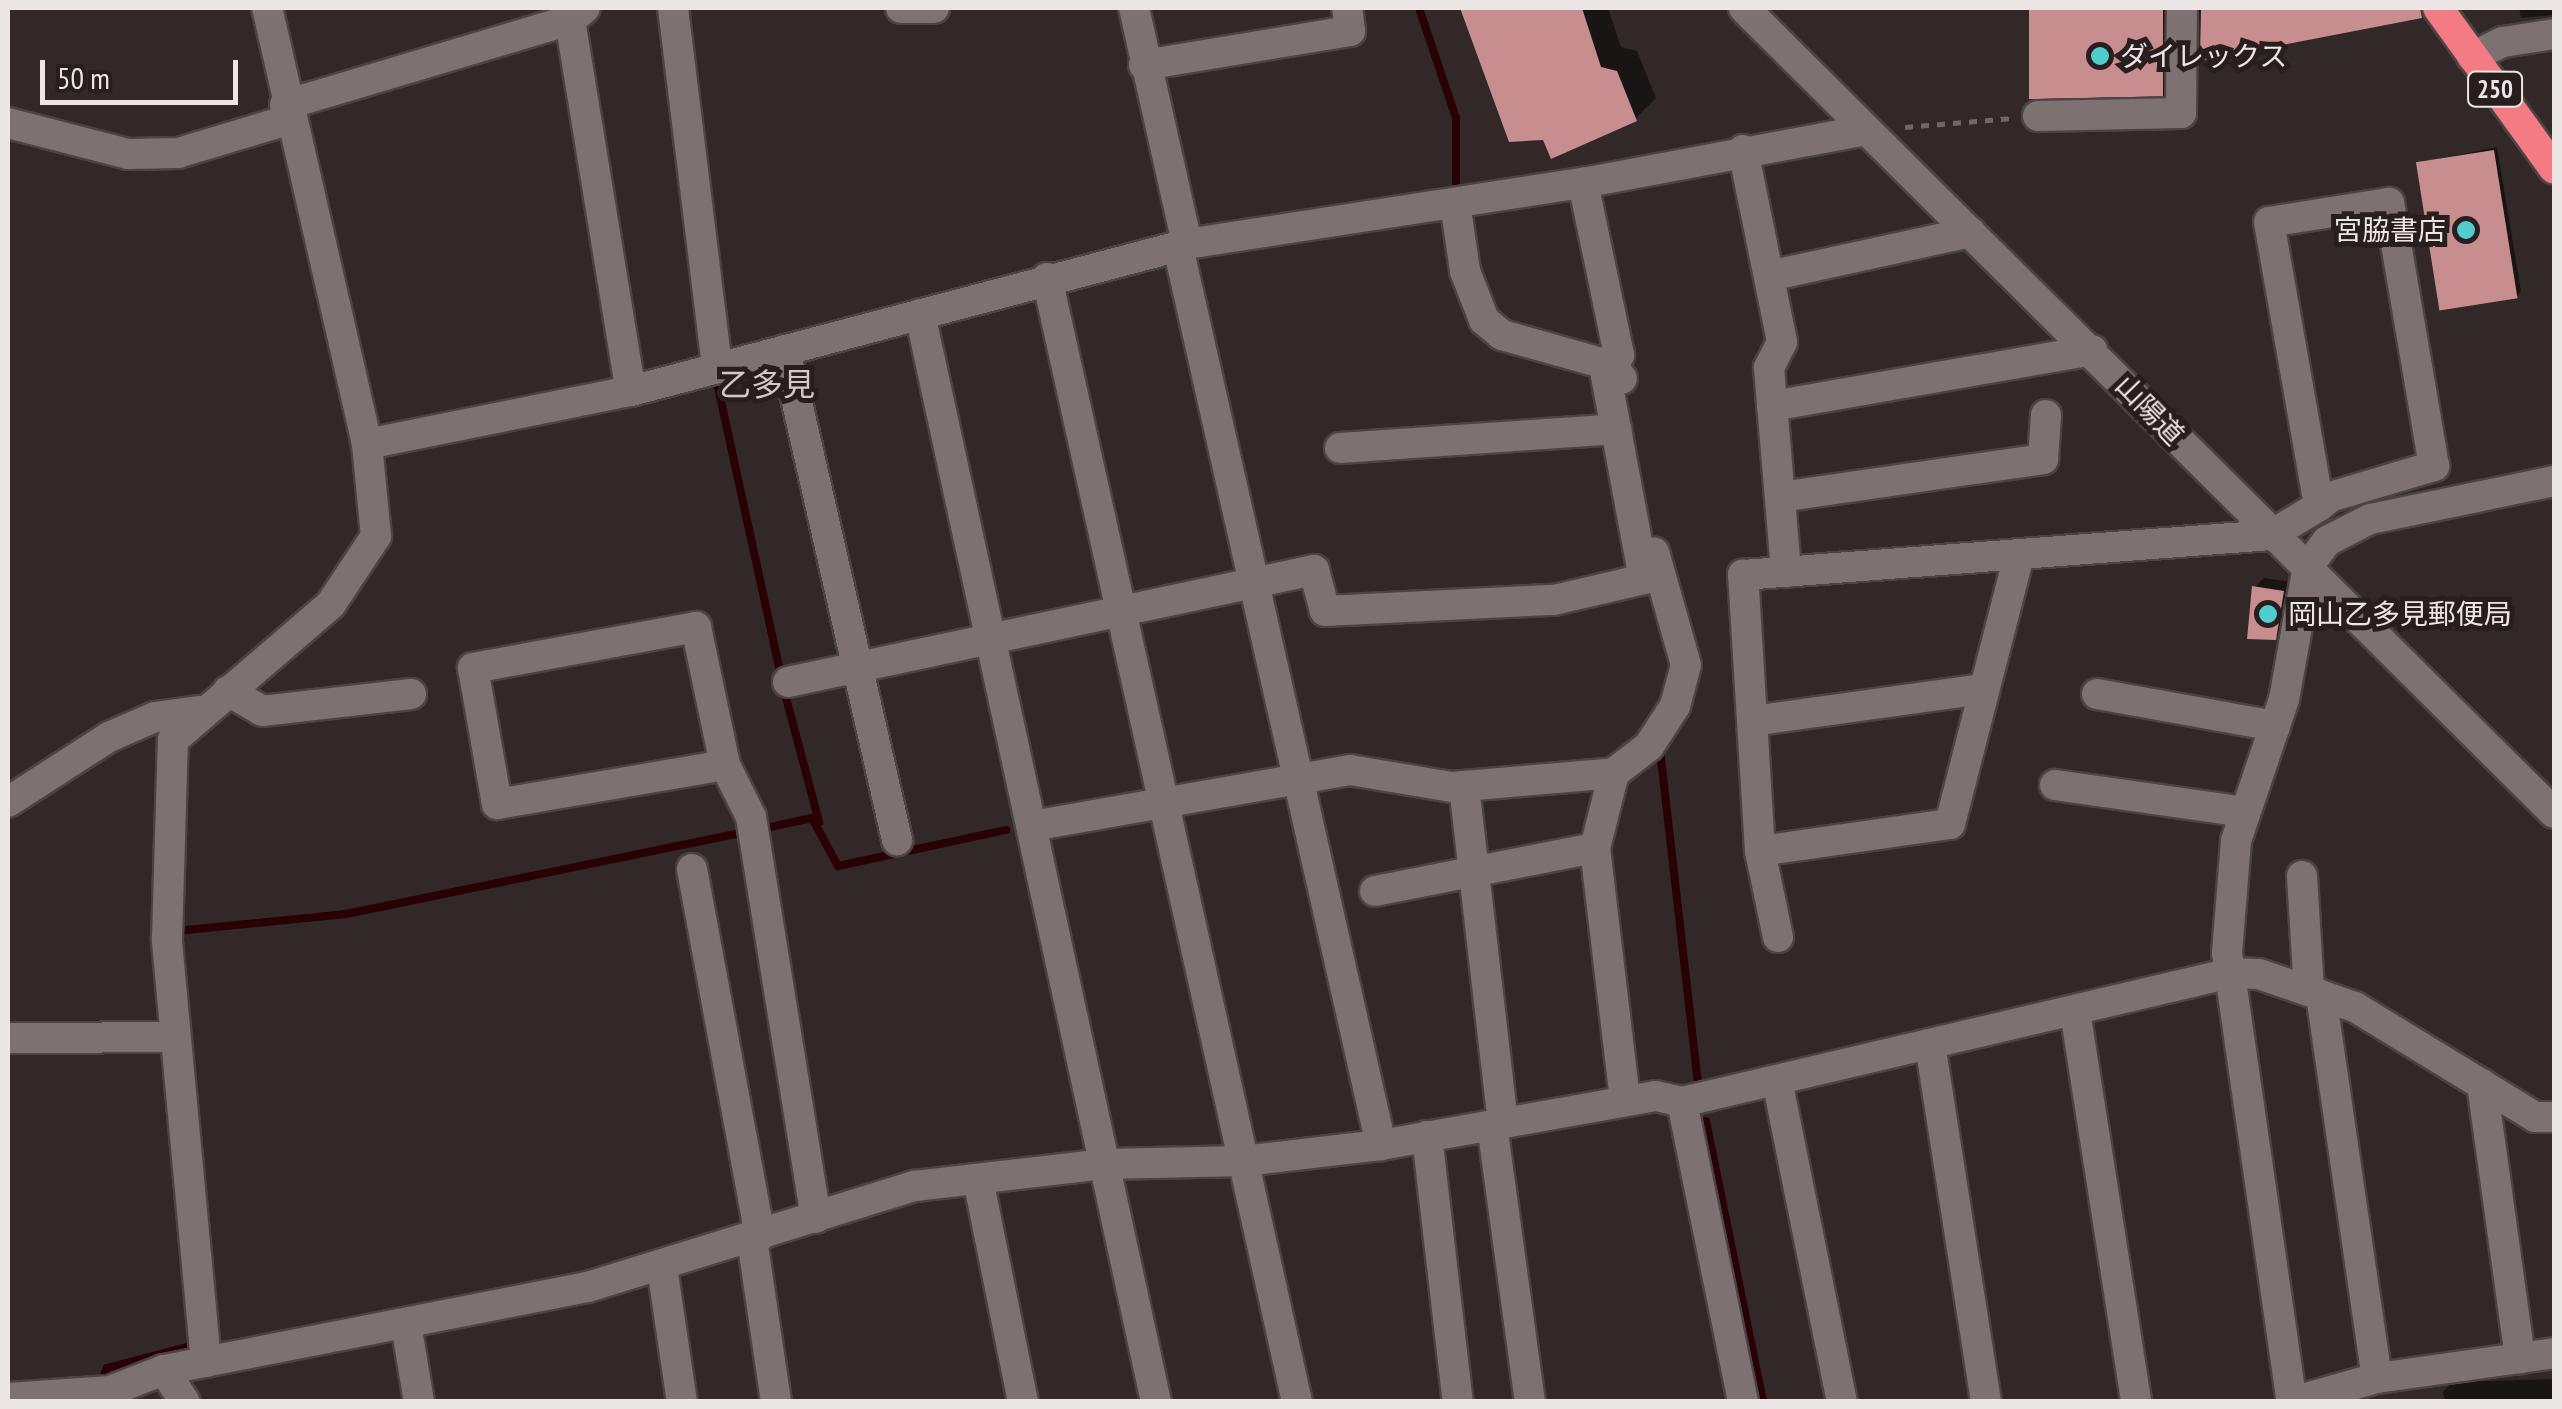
<!DOCTYPE html>
<meta charset="utf-8">
<style>
body{margin:0}
#map{position:relative;width:2562px;height:1409px;overflow:hidden;background:#322828;font-family:"PT Sans Narrow","Noto Sans JP",sans-serif}
div>[style]{position:absolute}
[style*='--x']{left:calc(var(--x)*1px);top:calc(var(--y)*1px);width:calc(var(--w)*1px);rotate:calc(var(--a)*1deg)}
.shadow>*{inset:0;background:#0007;transform-origin:0 0}
.stream>*{height:8px;margin:-4px;padding:0 4px;transform-origin:4px;border-radius:4px;background:#280005}
.building>*{inset:0;background:#c88d8f;transform-origin:0 0}
.path>*{height:5px;margin-top:-2.5px;transform-origin:0;background:repeating-linear-gradient(90deg,#6f6666 0 8px,transparent 0 16px)}
.roads{filter:drop-shadow(2px 0 #4c4344) drop-shadow(-2px 0 #4c4344) drop-shadow(0 2px #4c4344) drop-shadow(0 -2px #4c4344)}
.street>*{height:30px;margin:-15px;padding:0 15px;transform-origin:15px;border-radius:15px;background:#7e7171}
.highway>*{height:30px;margin:-15px;padding:0 15px;transform-origin:15px;border-radius:15px;background:#f47a83}
.dots>*{width:28px;height:28px;translate:-50% -50%;box-sizing:border-box;border:5px solid #281e1e;border-radius:50%}
span{translate:-50% -50%;white-space:nowrap;text-align:center;line-height:1.15;-webkit-text-stroke:10px #281e1e;paint-order:stroke}
.shield-label span{padding:2px 8px;background:#281e1e;border:2px solid;border-radius:8px;-webkit-text-stroke-width:0}
.shield-label{font-size:25px;color:#ede6e6;font-weight:700}
.poi-label{font-size:28px;color:#ede6e6}
.left{translate:0 -50%;text-align:left}
.right{translate:-100% -50%;text-align:right}
.street-label{font-size:28px;color:#ede6e6}
.quarter-label{font-size:32px;color:#d6c8c8}
.frame{position:absolute;inset:0;border:10px solid #ede6e6;pointer-events:none}
.scale{position:absolute;left:40px;top:60px;width:198px;height:45px;box-sizing:border-box;border:5px solid #ede6e6;border-top:0;padding-left:12px;font-size:30px;line-height:35px;white-space:nowrap;color:#ede6e6;-webkit-text-stroke:8px #281e1e;paint-order:stroke}
</style>
<div id="map">
<div class="shadow">
<div style="clip-path:polygon(1463px 8px,1608px 8px,1621px 47px,1637px 51px,1656px 98px,1635px 119px,1511px 140px)"></div>
<div style="left:2032px;top:8px;width:137px;height:89px"></div>
<div style="clip-path:polygon(2199px 8px,2412px 8px,2400px 20px,2203px 58px)"></div>
<div style="clip-path:polygon(2519px 8px,2554px 8px,2554px 15px,2521px 18px)"></div>
<div style="clip-path:polygon(2497px 147px,2521px 291px,2517px 296px,2419px 163px)"></div>
<div style="clip-path:polygon(2264px 578px,2293px 582px,2285px 628px,2275px 638px,2254px 588px)"></div>
<div style="clip-path:polygon(2554px 1379px,2554px 1402px,2445px 1402px,2443px 1391px,2453px 1382px)"></div>
</div>
<div class="stream">
<div style="--x:1419;--y:8;--w:116;--a:71.4"></div>
<div style="--x:1456;--y:118;--w:73;--a:90"></div>
<div style="--x:716;--y:378;--w:306;--a:77.7"></div>
<div style="--x:784;--y:690;--w:137;--a:75.1"></div>
<div style="--x:1660;--y:750;--w:335;--a:83.5"></div>
<div style="--x:761;--y:829;--w:52;--a:-12.2"></div>
<div style="--x:812;--y:818;--w:55;--a:61.6"></div>
<div style="--x:838;--y:866;--w:172;--a:-12.1"></div>
<div style="--x:176;--y:931;--w:171;--a:-5.7"></div>
<div style="--x:346;--y:914;--w:409;--a:-11.6"></div>
<div style="--x:1706;--y:1121;--w:287;--a:78.5"></div>
<div style="--x:101;--y:1382;--w:15;--a:-67"></div>
<div style="--x:107;--y:1368;--w:87;--a:-14.7"></div>
<div style="--x:191;--y:1346;--w:8;--a:-90"></div>
</div>
<div class="building">
<div style="clip-path:polygon(1460px 8px,1582px 8px,1601px 67px,1617px 71px,1637px 121px,1551px 159px,1543px 140px,1509px 142px)"></div>
<div style="left:2029px;top:8px;width:134px;height:91px"></div>
<div style="clip-path:polygon(2201px 8px,2420px 8px,2422px 18px,2200px 61px)"></div>
<div style="left:2494px;top:150px;width:150px;height:79px;rotate:81deg"></div>
<div style="clip-path:polygon(2252px 586px,2284px 591px,2276px 640px,2247px 639px)"></div>
</div>
<div class="path">
<div style="--x:1905;--y:127;--w:108;--a:-4.8"></div>
</div>
<div class="roads">
<div class="street">
<div style="--x:673;--y:8;--w:363;--a:83"></div>
<div style="--x:901;--y:8;--w:33;--a:0"></div>
<div style="--x:1134;--y:8;--w:242;--a:77.3"></div>
<div style="--x:1744;--y:8;--w:1142;--a:44.82"></div>
<div style="--x:570;--y:20;--w:376;--a:80.7"></div>
<div style="--x:2472;--y:57;--w:34;--a:-26"></div>
<div style="--x:2503;--y:42;--w:52;--a:-8.9"></div>
<div style="--x:1144;--y:65;--w:209;--a:-9.4"></div>
<div style="--x:1350;--y:31;--w:23;--a:-97"></div>
<div style="--x:285;--y:105;--w:297;--a:-16.6"></div>
<div style="--x:570;--y:20;--w:19;--a:-39"></div>
<div style="--x:2038;--y:116;--w:143;--a:-1.2"></div>
<div style="--x:2181;--y:113;--w:105;--a:-89.5"></div>
<div style="--x:8;--y:123;--w:124;--a:14.5"></div>
<div style="--x:128;--y:154;--w:50;--a:-1.1"></div>
<div style="--x:178;--y:153;--w:115;--a:-16.7"></div>
<div style="--x:1743;--y:150;--w:196;--a:78.5"></div>
<div style="--x:1782;--y:342;--w:29;--a:117"></div>
<div style="--x:1769;--y:368;--w:205;--a:85.2"></div>
<div style="--x:1455;--y:203;--w:69;--a:81.6"></div>
<div style="--x:1465;--y:271;--w:53;--a:68.8"></div>
<div style="--x:1484;--y:320;--w:23;--a:40"></div>
<div style="--x:1502;--y:335;--w:114;--a:15.7"></div>
<div style="--x:1612;--y:366;--w:16;--a:52"></div>
<div style="--x:1178;--y:247;--w:921;--a:77.26"></div>
<div style="--x:1769;--y:276;--w:206;--a:-12.3"></div>
<div style="--x:1047;--y:278;--w:1151;--a:77.46"></div>
<div style="--x:920;--y:314;--w:1113;--a:77.76"></div>
<div style="--x:785;--y:350;--w:503;--a:77.12"></div>
<div style="--x:1772;--y:406;--w:325;--a:-9.9"></div>
<div style="--x:367;--y:444;--w:269;--a:-11.4"></div>
<div style="--x:631;--y:391;--w:575;--a:-14.81"></div>
<div style="--x:1187;--y:244;--w:401;--a:-8.8"></div>
<div style="--x:1583;--y:183;--w:284;--a:-10.6"></div>
<div style="--x:1340;--y:448;--w:277;--a:-3.9"></div>
<div style="--x:2554;--y:481;--w:188;--a:168.3"></div>
<div style="--x:2370;--y:519;--w:48;--a:152.9"></div>
<div style="--x:2327;--y:541;--w:31;--a:127"></div>
<div style="--x:2308;--y:566;--w:135;--a:100.2"></div>
<div style="--x:2284;--y:699;--w:150;--a:108.7"></div>
<div style="--x:2236;--y:841;--w:112;--a:94.6"></div>
<div style="--x:2227;--y:953;--w:454;--a:81.8"></div>
<div style="--x:2292;--y:1402;--w:88;--a:-15.8"></div>
<div style="--x:2377;--y:1378;--w:179;--a:-8"></div>
<div style="--x:1780;--y:497;--w:266;--a:-8.2"></div>
<div style="--x:2043;--y:459;--w:44;--a:-86.1"></div>
<div style="--x:788;--y:682;--w:538;--a:-12.02"></div>
<div style="--x:1314;--y:570;--w:42;--a:75"></div>
<div style="--x:1325;--y:611;--w:229;--a:-2.8"></div>
<div style="--x:1554;--y:600;--w:92;--a:-13.1"></div>
<div style="--x:1644;--y:579;--w:207;--a:-100.6"></div>
<div style="--x:1606;--y:376;--w:25;--a:-58"></div>
<div style="--x:1619;--y:355;--w:176;--a:-101.8"></div>
<div style="--x:228;--y:691;--w:39;--a:30"></div>
<div style="--x:262;--y:711;--w:150;--a:-6.5"></div>
<div style="--x:2097;--y:694;--w:181;--a:10.2"></div>
<div style="--x:1752;--y:721;--w:234;--a:-7.9"></div>
<div style="--x:725;--y:765;--w:231;--a:170.3"></div>
<div style="--x:497;--y:804;--w:138;--a:-100"></div>
<div style="--x:473;--y:668;--w:227;--a:-10.4"></div>
<div style="--x:696;--y:627;--w:141;--a:78.1"></div>
<div style="--x:725;--y:765;--w:58;--a:63.4"></div>
<div style="--x:751;--y:817;--w:406;--a:80.8"></div>
<div style="--x:2055;--y:785;--w:192;--a:8.1"></div>
<div style="--x:1464;--y:786;--w:339;--a:83.4"></div>
<div style="--x:8;--y:802;--w:120;--a:-32.8"></div>
<div style="--x:109;--y:737;--w:50;--a:-23.5"></div>
<div style="--x:155;--y:717;--w:44;--a:-7.8"></div>
<div style="--x:1032;--y:826;--w:323;--a:-10"></div>
<div style="--x:1350;--y:770;--w:103;--a:9.5"></div>
<div style="--x:1452;--y:787;--w:163;--a:-4.9"></div>
<div style="--x:1614;--y:773;--w:44;--a:-37.6"></div>
<div style="--x:1649;--y:746;--w:48;--a:-57"></div>
<div style="--x:1675;--y:706;--w:42;--a:-75"></div>
<div style="--x:1686;--y:665;--w:117;--a:-105.8"></div>
<div style="--x:1595;--y:848;--w:77;--a:-75.8"></div>
<div style="--x:1760;--y:851;--w:192;--a:-8.1"></div>
<div style="--x:1950;--y:824;--w:278;--a:-75.6"></div>
<div style="--x:692;--y:869;--w:373;--a:79.5"></div>
<div style="--x:2302;--y:876;--w:115;--a:86.5"></div>
<div style="--x:1375;--y:891;--w:224;--a:-11.1"></div>
<div style="--x:1595;--y:848;--w:254;--a:83.2"></div>
<div style="--x:1778;--y:937;--w:88;--a:-101.8"></div>
<div style="--x:1760;--y:851;--w:277;--a:-93.5"></div>
<div style="--x:1743;--y:575;--w:530;--a:-4.33"></div>
<div style="--x:2271;--y:535;--w:56;--a:-31.1"></div>
<div style="--x:2319;--y:506;--w:14;--a:-39"></div>
<div style="--x:2330;--y:497;--w:109;--a:-16.6"></div>
<div style="--x:2434;--y:466;--w:267;--a:-99.7"></div>
<div style="--x:2389;--y:203;--w:121;--a:171"></div>
<div style="--x:2269;--y:222;--w:288;--a:80"></div>
<div style="--x:2321;--y:995;--w:387;--a:81.7"></div>
<div style="--x:2075;--y:1011;--w:396;--a:81.1"></div>
<div style="--x:8;--y:1038;--w:165;--a:-0.3"></div>
<div style="--x:1930;--y:1044;--w:362;--a:81.1"></div>
<div style="--x:1777;--y:1080;--w:328;--a:78.6"></div>
<div style="--x:2482;--y:1084;--w:277;--a:82.1"></div>
<div style="--x:1682;--y:1102;--w:306;--a:78.5"></div>
<div style="--x:1492;--y:1125;--w:280;--a:82.2"></div>
<div style="--x:1427;--y:1136;--w:268;--a:83.4"></div>
<div style="--x:978;--y:1179;--w:227;--a:78.6"></div>
<div style="--x:752;--y:1239;--w:165;--a:81.6"></div>
<div style="--x:662;--y:1267;--w:136;--a:81.6"></div>
<div style="--x:406;--y:1324;--w:79;--a:80.5"></div>
<div style="--x:206;--y:1362;--w:425;--a:-95.3"></div>
<div style="--x:167;--y:939;--w:199;--a:-88.3"></div>
<div style="--x:173;--y:740;--w:208;--a:-40.7"></div>
<div style="--x:331;--y:604;--w:82;--a:-56.5"></div>
<div style="--x:376;--y:536;--w:92;--a:-95.6"></div>
<div style="--x:367;--y:444;--w:447;--a:-102.9"></div>
<div style="--x:164;--y:1370;--w:38;--a:57"></div>
<div style="--x:8;--y:1398;--w:102;--a:-3.9"></div>
<div style="--x:110;--y:1391;--w:58;--a:-21.3"></div>
<div style="--x:164;--y:1370;--w:432;--a:-11.1"></div>
<div style="--x:588;--y:1287;--w:342;--a:-17.2"></div>
<div style="--x:915;--y:1186;--w:192;--a:-6.6"></div>
<div style="--x:1106;--y:1164;--w:137;--a:-1.3"></div>
<div style="--x:1243;--y:1161;--w:139;--a:-6.6"></div>
<div style="--x:1381;--y:1145;--w:279;--a:-10.1"></div>
<div style="--x:1656;--y:1096;--w:27;--a:13"></div>
<div style="--x:1682;--y:1102;--w:564;--a:-13.22"></div>
<div style="--x:2231;--y:973;--w:28;--a:2"></div>
<div style="--x:2259;--y:974;--w:102;--a:19"></div>
<div style="--x:2355;--y:1007;--w:211;--a:31.4"></div>
<div style="--x:2535;--y:1117;--w:19;--a:0"></div>
</div>
<div class="highway">
<div style="--x:2438;--y:8;--w:198;--a:54.2"></div>
</div>
</div>
<div class="dots">
<div style="left:2100px;top:56px;background:#52cdcf"></div>
<div style="left:2466px;top:230px;background:#52cdcf"></div>
<div style="left:2268px;top:614px;background:#52cdcf"></div>
</div>
<div class="shield-label">
<span style="left:2495px;top:89px">250</span>
</div>
<div class="poi-label">
<span class="left" style="left:2120px;top:56px">ダイレックス</span>
<span class="right" style="left:2446px;top:230px">宮脇書店</span>
<span class="left" style="left:2288px;top:614px">岡山乙多見郵便局</span>
</div>
<div class="street-label">
<span style="left:2150px;top:410px;rotate:46deg">山陽道</span>
</div>
<div class="quarter-label">
<span style="left:767px;top:384px">乙多見</span>
</div>
<div class="frame"></div>
<div class="scale">50 m</div>
</div>
